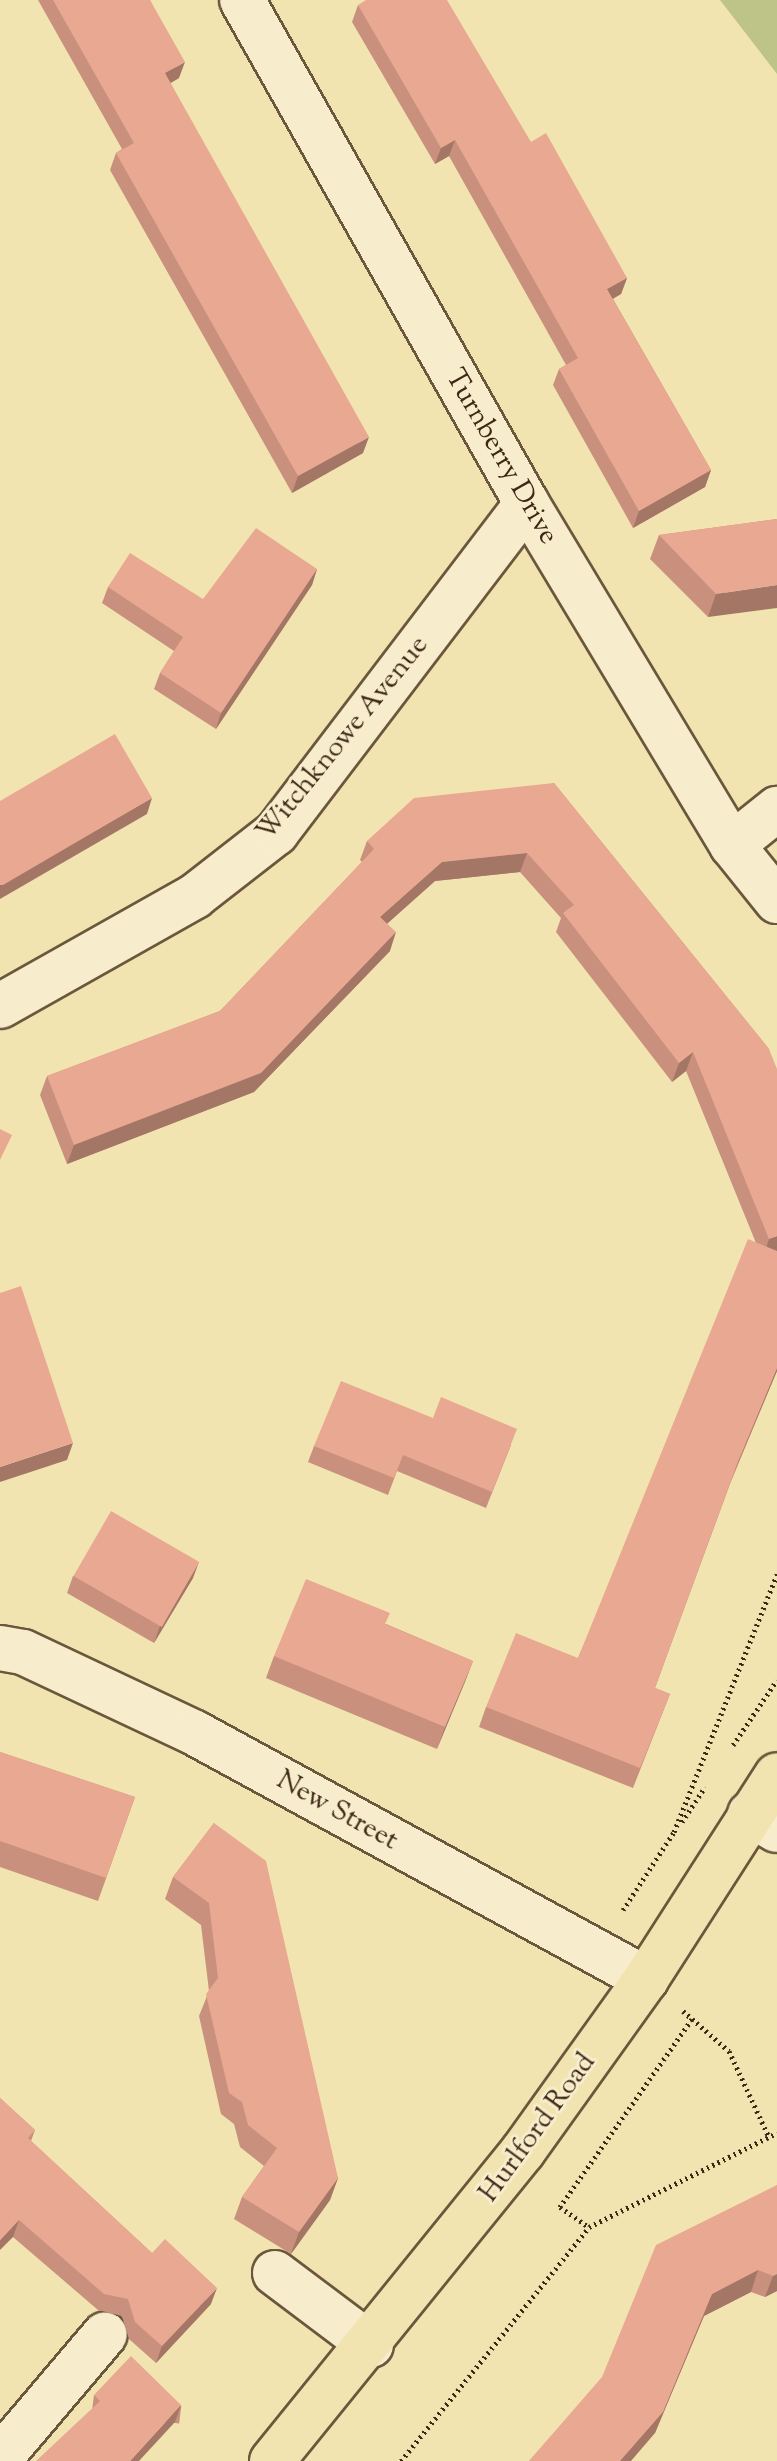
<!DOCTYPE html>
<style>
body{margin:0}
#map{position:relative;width:777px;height:2461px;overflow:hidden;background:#f2e4b0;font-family:"Sorts Mill Goudy",serif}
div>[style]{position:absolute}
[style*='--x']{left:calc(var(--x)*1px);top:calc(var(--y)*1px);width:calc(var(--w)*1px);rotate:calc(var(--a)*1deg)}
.green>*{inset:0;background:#bec388}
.path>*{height:5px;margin-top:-2.5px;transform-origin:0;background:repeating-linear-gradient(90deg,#3d2816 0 2px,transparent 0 6px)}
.roads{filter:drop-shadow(2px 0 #6a573c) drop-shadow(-2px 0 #6a573c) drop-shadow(0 2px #6a573c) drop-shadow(0 -2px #6a573c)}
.minor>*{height:44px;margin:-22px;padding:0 22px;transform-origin:22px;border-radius:22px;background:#f7edcc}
.major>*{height:44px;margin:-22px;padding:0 22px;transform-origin:22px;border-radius:22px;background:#f2e4b0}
.wall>*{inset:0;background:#c8907d;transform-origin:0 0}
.shaded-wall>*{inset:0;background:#a37666}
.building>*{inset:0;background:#e9a891;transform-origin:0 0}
span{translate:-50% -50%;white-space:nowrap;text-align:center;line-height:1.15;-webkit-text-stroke:6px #f7edcc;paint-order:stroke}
.street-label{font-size:28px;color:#3d2816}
</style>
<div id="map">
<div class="green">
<div style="clip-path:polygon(720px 0,777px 0,777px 74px)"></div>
</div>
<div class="path">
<div style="--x:733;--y:1745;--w:78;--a:-55.9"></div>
<div style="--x:682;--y:1822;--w:42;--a:-56.7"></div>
<div style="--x:623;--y:1910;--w:93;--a:-56.8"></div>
<div style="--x:674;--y:1832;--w:278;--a:-68.2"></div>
<div style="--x:683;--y:2011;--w:61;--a:41"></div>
<div style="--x:729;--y:2051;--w:95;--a:65.1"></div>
<div style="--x:692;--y:2019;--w:230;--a:125.1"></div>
<div style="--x:560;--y:2207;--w:35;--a:35"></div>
<div style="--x:589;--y:2227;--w:210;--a:-26.6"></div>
<div style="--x:401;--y:2461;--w:300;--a:-51.2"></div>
</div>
<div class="roads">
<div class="minor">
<div style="--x:242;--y:0;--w:579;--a:60.51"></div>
<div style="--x:527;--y:504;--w:398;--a:59"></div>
<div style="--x:732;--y:845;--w:72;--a:51.2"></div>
<div style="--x:732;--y:845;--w:58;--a:-38.7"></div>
<div style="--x:0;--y:1006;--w:224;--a:-29.4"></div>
<div style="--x:195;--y:896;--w:103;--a:-37.9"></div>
<div style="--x:276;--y:833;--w:414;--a:-52.7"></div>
<div style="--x:0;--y:1648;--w:23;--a:10"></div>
<div style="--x:23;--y:1652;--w:190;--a:25.2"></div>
<div style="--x:195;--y:1733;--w:514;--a:28.61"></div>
<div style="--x:750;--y:1814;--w:31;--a:31"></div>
<div style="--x:275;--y:2273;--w:120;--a:36.9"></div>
<div style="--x:0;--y:2458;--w:162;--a:-49.7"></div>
</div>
<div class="major">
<div style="--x:272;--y:2461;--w:399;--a:-51"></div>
<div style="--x:523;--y:2151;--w:211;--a:-54.4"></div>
<div style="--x:646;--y:1979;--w:242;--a:-57.3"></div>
</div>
</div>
<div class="wall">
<div style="clip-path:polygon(38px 0,150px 0,179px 78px,170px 83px,363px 453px,292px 493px,110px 170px,116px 153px,122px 149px)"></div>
<div style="clip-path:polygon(358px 5px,531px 142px,627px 278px,621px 294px,613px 299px,711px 470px,705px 487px,633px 528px,553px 385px,559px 369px,566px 365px,449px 156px,435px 164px,352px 22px)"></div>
<div style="clip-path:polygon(777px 519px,708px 617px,650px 559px,659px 535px)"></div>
<div style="clip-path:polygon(317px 569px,312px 585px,216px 729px,154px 689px,160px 673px,174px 651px,102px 603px,108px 587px,203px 599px)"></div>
<div style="clip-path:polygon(554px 783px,769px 1049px,777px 1371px,730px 1484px,655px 1688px,670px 1694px,633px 1788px,479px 1727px,486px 1707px,578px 1658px,756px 1243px,686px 1071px,672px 1082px,556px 932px,561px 918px,520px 872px,435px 881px,387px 924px,390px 951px,254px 1092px,67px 1164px,40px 1095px,47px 1076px,220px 1011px,362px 862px,360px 860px,367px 841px)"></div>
<div style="clip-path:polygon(433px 1418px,511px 1445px,486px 1508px,397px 1471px,388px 1495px,308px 1462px,314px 1446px)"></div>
<div style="clip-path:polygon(73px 1576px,193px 1578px,154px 1643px,67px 1593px)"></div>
<div style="clip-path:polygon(386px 1624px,473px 1661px,437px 1749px,266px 1678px,274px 1656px)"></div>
<div style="clip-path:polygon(0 1752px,135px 1797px,98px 1901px,0 1867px)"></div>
<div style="clip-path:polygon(214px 1823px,338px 2178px,330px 2200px,291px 2254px,234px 2219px,242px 2197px,264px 2166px,240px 2147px,234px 2124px,221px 2114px,199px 2016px,209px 1991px,201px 1925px,165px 1899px,173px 1877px)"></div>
<div style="clip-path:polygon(0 2098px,35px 2130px,31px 2141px,152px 2253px,211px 2304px,156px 2363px,129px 2339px,122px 2316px,98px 2310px,13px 2237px)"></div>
<div style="clip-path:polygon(777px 2185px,777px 2291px,765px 2297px,751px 2292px,704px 2316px,655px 2433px,529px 2461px)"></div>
<div style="left:94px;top:2395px;width:88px;height:18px;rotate:7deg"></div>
</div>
<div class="shaded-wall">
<div style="clip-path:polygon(185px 62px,179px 78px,159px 90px,165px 73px)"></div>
<div style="clip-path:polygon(455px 140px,449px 156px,435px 164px,441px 148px)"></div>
<div style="clip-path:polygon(627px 278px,621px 294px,601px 305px,607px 289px)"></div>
<div style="clip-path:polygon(369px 437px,363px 453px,292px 493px,298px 476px)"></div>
<div style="clip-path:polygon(711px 470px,705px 487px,633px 528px,639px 511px)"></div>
<div style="clip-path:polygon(317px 569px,312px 585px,216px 729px,221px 713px)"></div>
<div style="clip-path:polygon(777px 585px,777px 608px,708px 617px,716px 594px)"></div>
<div style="clip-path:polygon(152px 798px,147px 814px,0 899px,0 885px)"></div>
<div style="clip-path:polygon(527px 853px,520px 872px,435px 881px,373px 936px,380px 917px,442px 862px)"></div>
<div style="clip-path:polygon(396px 932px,390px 951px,254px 1092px,67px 1164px,74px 1145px)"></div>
<div style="clip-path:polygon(693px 1052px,686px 1071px,672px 1082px,679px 1063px)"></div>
<div style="clip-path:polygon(777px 1236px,777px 1252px,763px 1258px,769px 1239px)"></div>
<div style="clip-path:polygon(777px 1368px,777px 1371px,729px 1484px,737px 1464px)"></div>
<div style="clip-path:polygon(73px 1443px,67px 1460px,0 1482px,0 1467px)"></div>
<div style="clip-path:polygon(199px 1562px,193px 1578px,154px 1643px,160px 1626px)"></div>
<div style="clip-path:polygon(473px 1661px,465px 1682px,437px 1749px,445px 1727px)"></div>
<div style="clip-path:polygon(338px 2178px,330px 2200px,291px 2254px,299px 2232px)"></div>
<div style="clip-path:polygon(19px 2220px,13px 2237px,0 2250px,0 2240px)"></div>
<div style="clip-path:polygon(758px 2270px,751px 2292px,704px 2316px,655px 2433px,631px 2461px,620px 2461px,712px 2294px)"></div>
<div style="clip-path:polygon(777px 2274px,777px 2291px,765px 2297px,773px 2276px)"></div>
<div style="clip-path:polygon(217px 2288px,211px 2304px,156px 2363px,162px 2346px)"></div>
<div style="clip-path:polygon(181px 2405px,175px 2422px,139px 2461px,130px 2461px)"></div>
</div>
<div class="building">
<div style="clip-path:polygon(53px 0,150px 0,185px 62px,165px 73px,369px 437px,298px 476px,116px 153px,134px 143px)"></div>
<div style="clip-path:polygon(366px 0,447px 0,531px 142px,546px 133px,627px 278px,607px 289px,711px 470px,639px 511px,559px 369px,578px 358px,455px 140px,441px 148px,358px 5px)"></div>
<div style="clip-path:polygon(777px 519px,777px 585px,716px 594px,659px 535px)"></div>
<div style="clip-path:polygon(256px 528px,317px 569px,221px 713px,160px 673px,183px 637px,108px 587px,130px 553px,203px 599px)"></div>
<div style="clip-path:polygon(115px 734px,152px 798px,3px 885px,0 885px,0 801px)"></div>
<div style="clip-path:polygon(554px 783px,769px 1049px,777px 1069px,777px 1236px,769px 1239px,693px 1052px,679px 1063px,563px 913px,574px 905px,527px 853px,442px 862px,380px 917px,396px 932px,261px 1073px,74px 1145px,47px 1076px,220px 1011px,374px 849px,367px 841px,414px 798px)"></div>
<div style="clip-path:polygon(0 1129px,12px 1135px,0 1160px)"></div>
<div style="clip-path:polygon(748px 1239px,777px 1251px,777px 1368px,737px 1464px,655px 1688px,670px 1694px,640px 1768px,486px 1707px,516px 1633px,578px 1658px)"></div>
<div style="clip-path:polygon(21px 1286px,73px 1443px,0 1467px,0 1293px)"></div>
<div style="clip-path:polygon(341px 1381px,433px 1418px,441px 1397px,517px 1429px,492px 1492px,403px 1455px,394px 1478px,314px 1446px)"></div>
<div style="left:111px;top:1511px;width:102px;height:75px;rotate:30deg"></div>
<div style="clip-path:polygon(306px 1579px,390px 1613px,385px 1624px,473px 1661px,445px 1727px,274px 1656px)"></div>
<div style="clip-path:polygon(0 1752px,135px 1797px,106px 1878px,0 1841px)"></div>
<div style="clip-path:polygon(214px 1823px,266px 1861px,338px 2178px,299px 2232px,242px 2197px,277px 2148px,248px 2125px,242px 2102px,229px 2093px,206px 1994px,218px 1978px,209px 1903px,173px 1877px)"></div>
<div style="clip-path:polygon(0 2098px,35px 2130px,28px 2138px,152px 2253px,165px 2239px,217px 2288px,162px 2346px,135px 2322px,128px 2299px,104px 2294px,19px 2220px,0 2240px)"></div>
<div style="clip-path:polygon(777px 2185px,777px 2274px,773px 2276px,758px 2270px,712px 2294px,663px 2412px,620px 2461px,529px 2461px,602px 2377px,656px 2245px)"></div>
<div style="clip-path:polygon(131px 2356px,181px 2405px,130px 2461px,36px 2461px,100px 2401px,94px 2395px)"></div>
</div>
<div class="street-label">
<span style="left:501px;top:457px;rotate:60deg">Turnberry Drive</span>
<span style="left:343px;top:739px;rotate:-51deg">Witchknowe Avenue</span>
<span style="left:337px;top:1811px;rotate:29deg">New Street</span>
<span style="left:538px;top:2128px;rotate:-54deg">Hurlford Road</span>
</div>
</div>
